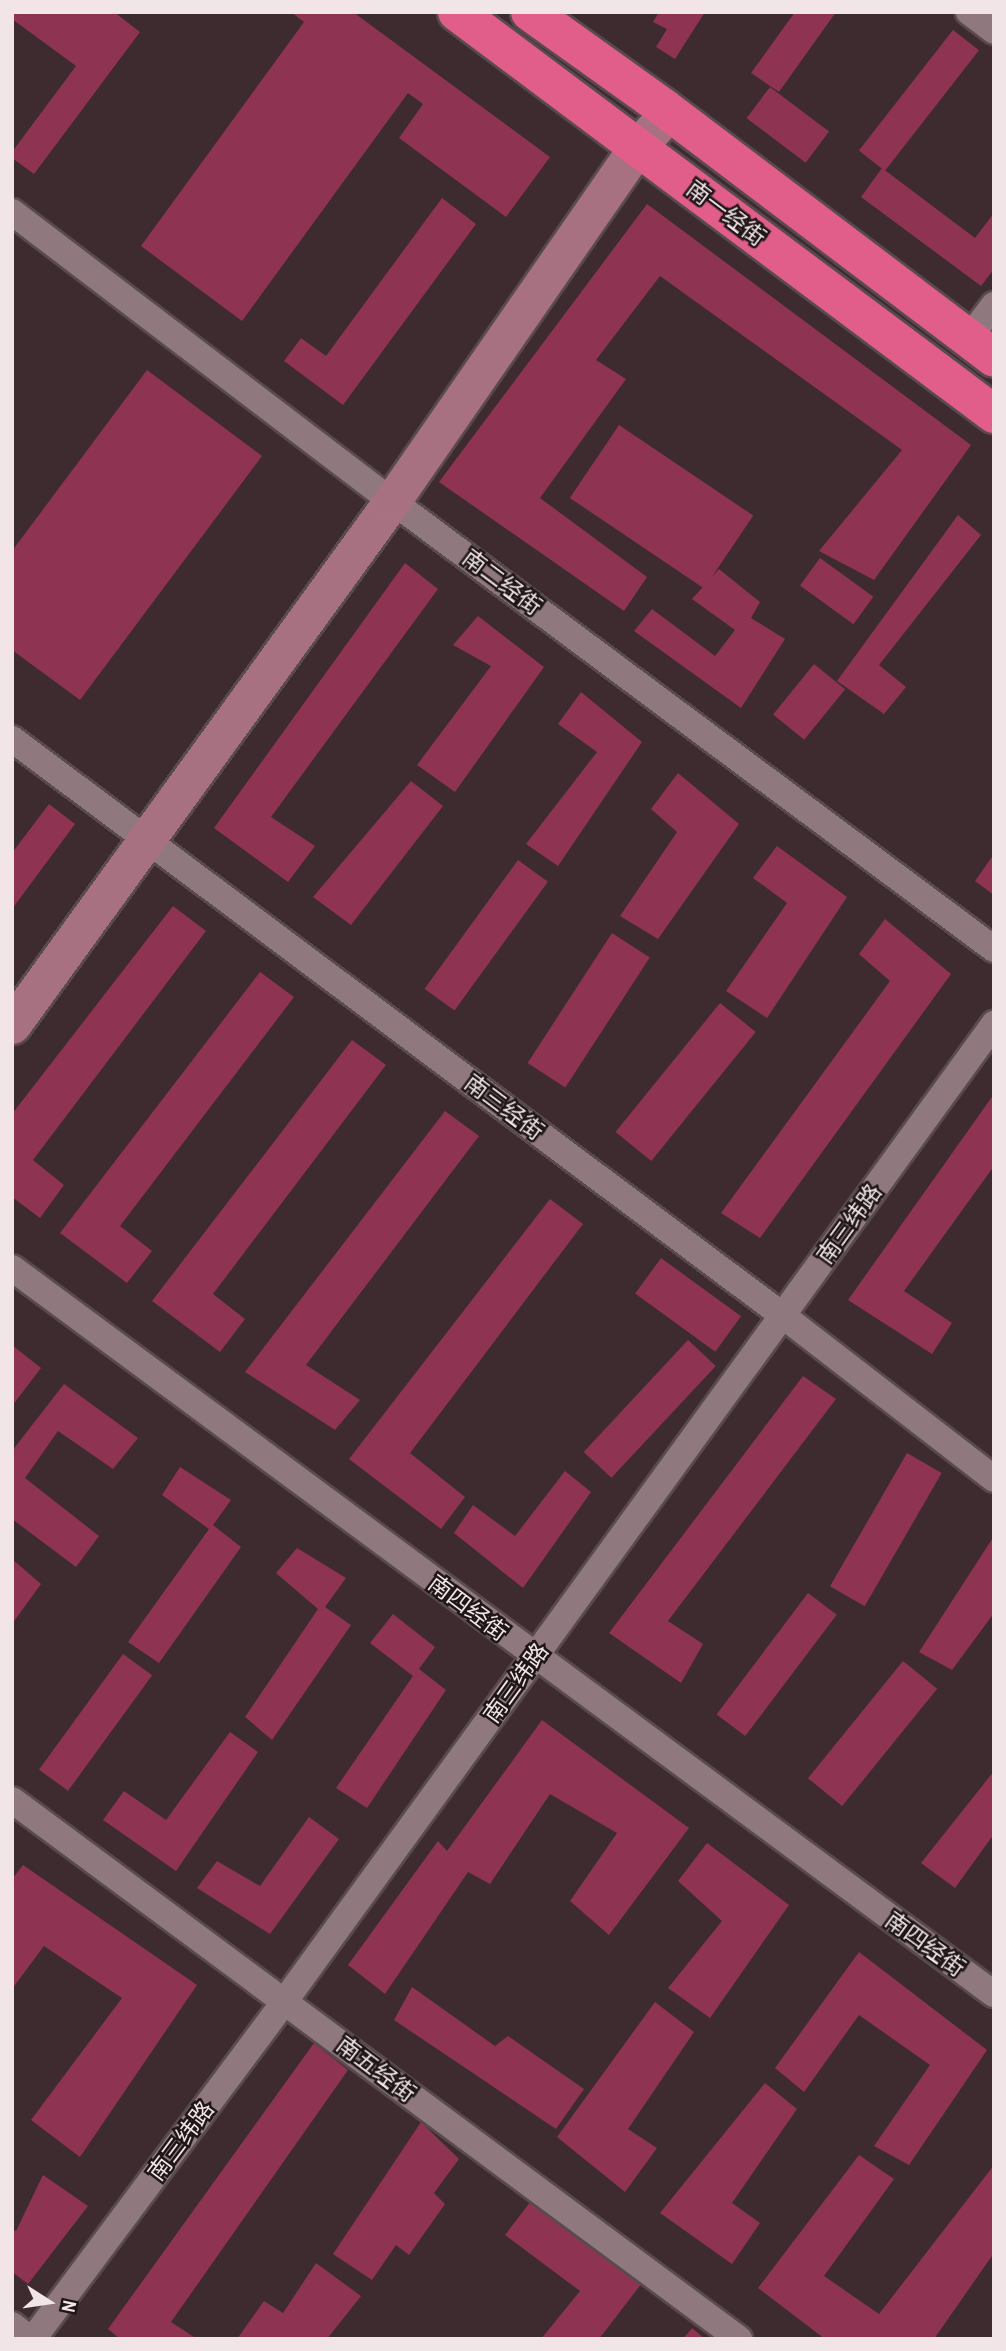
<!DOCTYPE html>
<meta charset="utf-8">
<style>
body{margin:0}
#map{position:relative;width:1006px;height:2351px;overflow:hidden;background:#3d2b30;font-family:"Archivo Narrow","Noto Sans SC",sans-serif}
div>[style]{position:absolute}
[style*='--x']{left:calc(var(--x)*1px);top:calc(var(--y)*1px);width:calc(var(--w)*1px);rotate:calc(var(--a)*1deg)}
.building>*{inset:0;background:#8e3352;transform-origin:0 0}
.roads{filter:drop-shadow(2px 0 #594a4e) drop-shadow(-2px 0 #594a4e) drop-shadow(0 2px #594a4e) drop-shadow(0 -2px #594a4e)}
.street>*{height:26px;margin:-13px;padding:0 13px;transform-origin:13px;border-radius:13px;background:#8f797e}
.secondary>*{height:37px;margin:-18.5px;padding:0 18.5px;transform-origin:18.5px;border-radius:18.5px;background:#a87182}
.highway>*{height:38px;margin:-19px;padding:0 19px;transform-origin:19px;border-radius:19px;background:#e15e8a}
span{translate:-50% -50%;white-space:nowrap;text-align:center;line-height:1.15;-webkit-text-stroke:5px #1f1618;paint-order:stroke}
.street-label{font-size:23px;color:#f1e5e8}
.frame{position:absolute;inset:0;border:14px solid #f1e5e8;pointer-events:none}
.north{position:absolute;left:14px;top:2267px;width:70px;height:70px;-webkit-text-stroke:5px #1f1618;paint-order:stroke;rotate:102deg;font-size:19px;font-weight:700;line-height:28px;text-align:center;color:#f1e5e8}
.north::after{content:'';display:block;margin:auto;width:24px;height:32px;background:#f1e5e8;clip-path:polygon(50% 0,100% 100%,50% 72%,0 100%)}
</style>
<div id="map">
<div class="building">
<div style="clip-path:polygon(12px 12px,114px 12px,140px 32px,34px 174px,12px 158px,12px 152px,76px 66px,12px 19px)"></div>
<div style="clip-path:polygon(291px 12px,353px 12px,550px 157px,506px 217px,399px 138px,423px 104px,408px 93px,242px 321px,141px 246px,304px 22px)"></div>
<div style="clip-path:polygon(659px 12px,705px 12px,675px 59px,656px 47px,667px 29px,653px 22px)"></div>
<div style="clip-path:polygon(795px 12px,836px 12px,779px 92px,751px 73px)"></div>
<div style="left:953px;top:30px;width:33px;height:153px;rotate:38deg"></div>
<div style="left:770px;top:87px;width:74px;height:39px;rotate:37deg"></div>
<div style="clip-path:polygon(882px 168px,975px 238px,994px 213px,994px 269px,981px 286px,861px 197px)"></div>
<div style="clip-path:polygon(442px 198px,476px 224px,343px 405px,284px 361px,301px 338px,326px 356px)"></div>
<div style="clip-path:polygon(647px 204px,971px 445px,874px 580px,819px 551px,902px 450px,660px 276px,596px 360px,626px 379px,540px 498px,647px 577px,624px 611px,439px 482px)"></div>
<div style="clip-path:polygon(147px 370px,262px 456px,80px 700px,12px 650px,12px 551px)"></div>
<div style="left:619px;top:425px;width:162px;height:88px;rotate:34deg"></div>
<div style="clip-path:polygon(958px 515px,981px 535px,879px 665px,906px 687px,884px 714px,837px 681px)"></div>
<div style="left:820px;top:558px;width:66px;height:34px;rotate:36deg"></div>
<div style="clip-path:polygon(405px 563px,438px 589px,271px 817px,315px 846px,288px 882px,214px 828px)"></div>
<div style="clip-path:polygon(719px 569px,760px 602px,751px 618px,785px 639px,741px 708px,634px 631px,652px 609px,715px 656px,735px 630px,692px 599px)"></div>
<div style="clip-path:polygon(478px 616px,544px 667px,455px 792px,417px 765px,491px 666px,453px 645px)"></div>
<div style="left:814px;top:664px;width:40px;height:65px;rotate:39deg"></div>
<div style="clip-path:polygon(581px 692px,642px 742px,558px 866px,526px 844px,597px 752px,558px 724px)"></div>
<div style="clip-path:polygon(678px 773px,739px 824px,658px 939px,620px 916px,677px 832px,651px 809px)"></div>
<div style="clip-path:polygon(411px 781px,443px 806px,351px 925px,313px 897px)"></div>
<div style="clip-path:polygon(49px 804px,75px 824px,12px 909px,12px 853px)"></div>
<div style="clip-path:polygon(777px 846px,847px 897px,767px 1018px,726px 991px,787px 903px,753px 878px)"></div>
<div style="clip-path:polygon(994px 854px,994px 895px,975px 881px)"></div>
<div style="left:518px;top:860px;width:37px;height:159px;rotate:36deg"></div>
<div style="clip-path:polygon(173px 906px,206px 931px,33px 1160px,64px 1185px,40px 1218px,12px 1197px,12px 1114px)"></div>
<div style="clip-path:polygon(885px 919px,951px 974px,760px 1238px,721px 1213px,890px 981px,859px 954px)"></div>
<div style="left:612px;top:933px;width:45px;height:155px;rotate:33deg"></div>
<div style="clip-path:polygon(260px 972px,294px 997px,120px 1226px,152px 1251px,127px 1283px,60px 1233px)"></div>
<div style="left:720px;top:1003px;width:46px;height:166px;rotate:39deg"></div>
<div style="clip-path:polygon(352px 1040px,386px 1065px,213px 1294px,245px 1319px,220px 1352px,152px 1301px)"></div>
<div style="clip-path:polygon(994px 1094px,994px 1166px,904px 1291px,952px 1323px,932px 1354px,848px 1300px)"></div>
<div style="clip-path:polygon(445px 1111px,479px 1136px,306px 1365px,360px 1400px,335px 1430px,245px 1372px)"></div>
<div style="clip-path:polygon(550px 1199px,583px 1224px,410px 1453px,465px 1497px,441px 1529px,349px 1459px)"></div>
<div style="left:661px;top:1258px;width:99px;height:44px;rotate:36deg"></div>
<div style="left:688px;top:1340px;width:38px;height:153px;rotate:43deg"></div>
<div style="clip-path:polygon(12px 1345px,41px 1368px,12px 1406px)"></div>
<div style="clip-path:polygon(803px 1376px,836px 1399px,668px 1621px,703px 1644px,681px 1683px,609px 1633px)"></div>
<div style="clip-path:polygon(64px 1384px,138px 1438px,113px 1469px,58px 1431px,25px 1478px,99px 1536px,76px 1567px,12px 1519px,12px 1451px)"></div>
<div style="left:907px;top:1453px;width:40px;height:154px;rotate:30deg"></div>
<div style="clip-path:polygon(180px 1467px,231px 1500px,213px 1525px,241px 1547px,159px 1663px,128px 1642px,209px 1529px,162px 1495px)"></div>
<div style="clip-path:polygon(565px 1471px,591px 1492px,523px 1588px,454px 1533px,473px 1505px,515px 1536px)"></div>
<div style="clip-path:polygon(994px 1536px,994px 1613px,952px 1670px,919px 1652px)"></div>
<div style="clip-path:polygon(297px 1548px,346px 1578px,325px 1607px,351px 1625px,272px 1740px,245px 1717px,318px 1609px,276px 1573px)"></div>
<div style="clip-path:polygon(12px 1559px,41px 1584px,12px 1624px)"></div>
<div style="left:808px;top:1593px;width:36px;height:152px;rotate:37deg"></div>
<div style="clip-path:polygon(393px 1614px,435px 1647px,419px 1669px,446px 1690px,367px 1808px,336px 1788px,413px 1676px,370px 1643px)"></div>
<div style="left:123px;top:1654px;width:36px;height:143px;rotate:36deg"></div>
<div style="left:903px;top:1661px;width:44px;height:151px;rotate:39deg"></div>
<div style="clip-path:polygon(542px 1720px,689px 1828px,609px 1935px,570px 1901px,617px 1833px,550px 1794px,490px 1884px,468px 1872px,385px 1994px,348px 1965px,438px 1841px,447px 1851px)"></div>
<div style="clip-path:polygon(230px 1732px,258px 1752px,176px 1871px,103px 1820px,124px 1791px,166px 1820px)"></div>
<div style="clip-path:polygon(994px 1771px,994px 1834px,955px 1888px,921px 1863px)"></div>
<div style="clip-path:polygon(309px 1817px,339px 1839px,270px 1934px,197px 1888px,217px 1861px,260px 1886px)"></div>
<div style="clip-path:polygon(707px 1843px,789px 1905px,710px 2018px,668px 1988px,722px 1921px,678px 1881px)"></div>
<div style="clip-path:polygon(23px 1865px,197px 1985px,80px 2157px,31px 2120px,122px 1998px,44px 1946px,12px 1989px,12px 1879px)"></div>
<div style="clip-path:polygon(859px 1952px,987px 2050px,909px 2165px,874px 2146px,930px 2065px,859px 2015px,804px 2092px,775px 2068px)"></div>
<div style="clip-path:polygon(412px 1987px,495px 2046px,508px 2036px,584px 2089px,556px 2129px,394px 2020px)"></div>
<div style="clip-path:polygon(655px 2002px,694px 2032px,628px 2129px,657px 2148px,625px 2192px,557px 2137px)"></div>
<div style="clip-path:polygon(314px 2043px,348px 2070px,171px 2322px,197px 2339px,120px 2339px,108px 2329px)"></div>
<div style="clip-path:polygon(765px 2083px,797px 2109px,732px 2203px,760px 2223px,732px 2264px,660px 2213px)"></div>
<div style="clip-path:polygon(421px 2122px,459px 2159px,434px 2193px,445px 2204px,409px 2255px,396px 2245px,372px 2280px,333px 2254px)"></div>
<div style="clip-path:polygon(859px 2155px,894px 2179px,824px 2276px,879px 2314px,994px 2165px,994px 2253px,934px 2339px,825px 2339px,758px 2288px)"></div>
<div style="clip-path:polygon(43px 2175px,88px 2206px,28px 2284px,12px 2272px,12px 2229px,16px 2231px)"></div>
<div style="clip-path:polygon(531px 2201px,642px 2283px,599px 2339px,541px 2339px,580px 2291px,505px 2235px)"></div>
<div style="clip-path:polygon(316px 2263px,361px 2296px,327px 2339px,237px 2339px,264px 2301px,283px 2313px)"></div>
<div style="clip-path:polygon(692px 2328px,705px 2339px,683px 2339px)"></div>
</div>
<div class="roads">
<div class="street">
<div style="--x:969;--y:12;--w:31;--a:37"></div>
<div style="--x:12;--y:212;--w:477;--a:37.3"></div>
<div style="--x:392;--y:501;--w:750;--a:36.66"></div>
<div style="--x:968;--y:339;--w:43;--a:-52.6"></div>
<div style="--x:12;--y:739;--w:962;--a:36.8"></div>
<div style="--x:782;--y:1315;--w:268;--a:37.7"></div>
<div style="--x:12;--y:1268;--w:1221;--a:36.48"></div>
<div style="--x:12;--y:1800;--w:905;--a:36.55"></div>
<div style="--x:12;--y:2325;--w:23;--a:38"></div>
<div style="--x:33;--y:2339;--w:420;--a:-53.3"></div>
<div style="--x:284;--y:2002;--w:1209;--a:-54.02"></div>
</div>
<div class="secondary">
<div style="--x:12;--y:1025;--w:647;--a:-54.05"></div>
<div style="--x:392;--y:501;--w:431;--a:-55.3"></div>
<div style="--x:637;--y:147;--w:35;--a:-47"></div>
</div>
<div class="highway">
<div style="--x:457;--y:12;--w:671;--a:36.82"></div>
<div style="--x:530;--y:12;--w:165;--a:35.6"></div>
<div style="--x:664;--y:108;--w:414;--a:37.1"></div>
</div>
</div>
<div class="street-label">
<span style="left:726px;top:213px;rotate:37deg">南一经街</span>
<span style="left:502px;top:582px;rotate:37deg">南二经街</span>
<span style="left:504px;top:1107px;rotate:37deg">南三经街</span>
<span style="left:849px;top:1224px;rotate:-54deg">南三纬路</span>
<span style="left:468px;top:1608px;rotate:37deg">南四经街</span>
<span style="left:516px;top:1683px;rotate:-54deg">南三纬路</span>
<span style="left:925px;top:1944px;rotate:36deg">南四经街</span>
<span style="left:376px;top:2069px;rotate:37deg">南五经街</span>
<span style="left:181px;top:2141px;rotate:-53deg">南三纬路</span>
</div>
<div class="frame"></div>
<div class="north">N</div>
</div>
